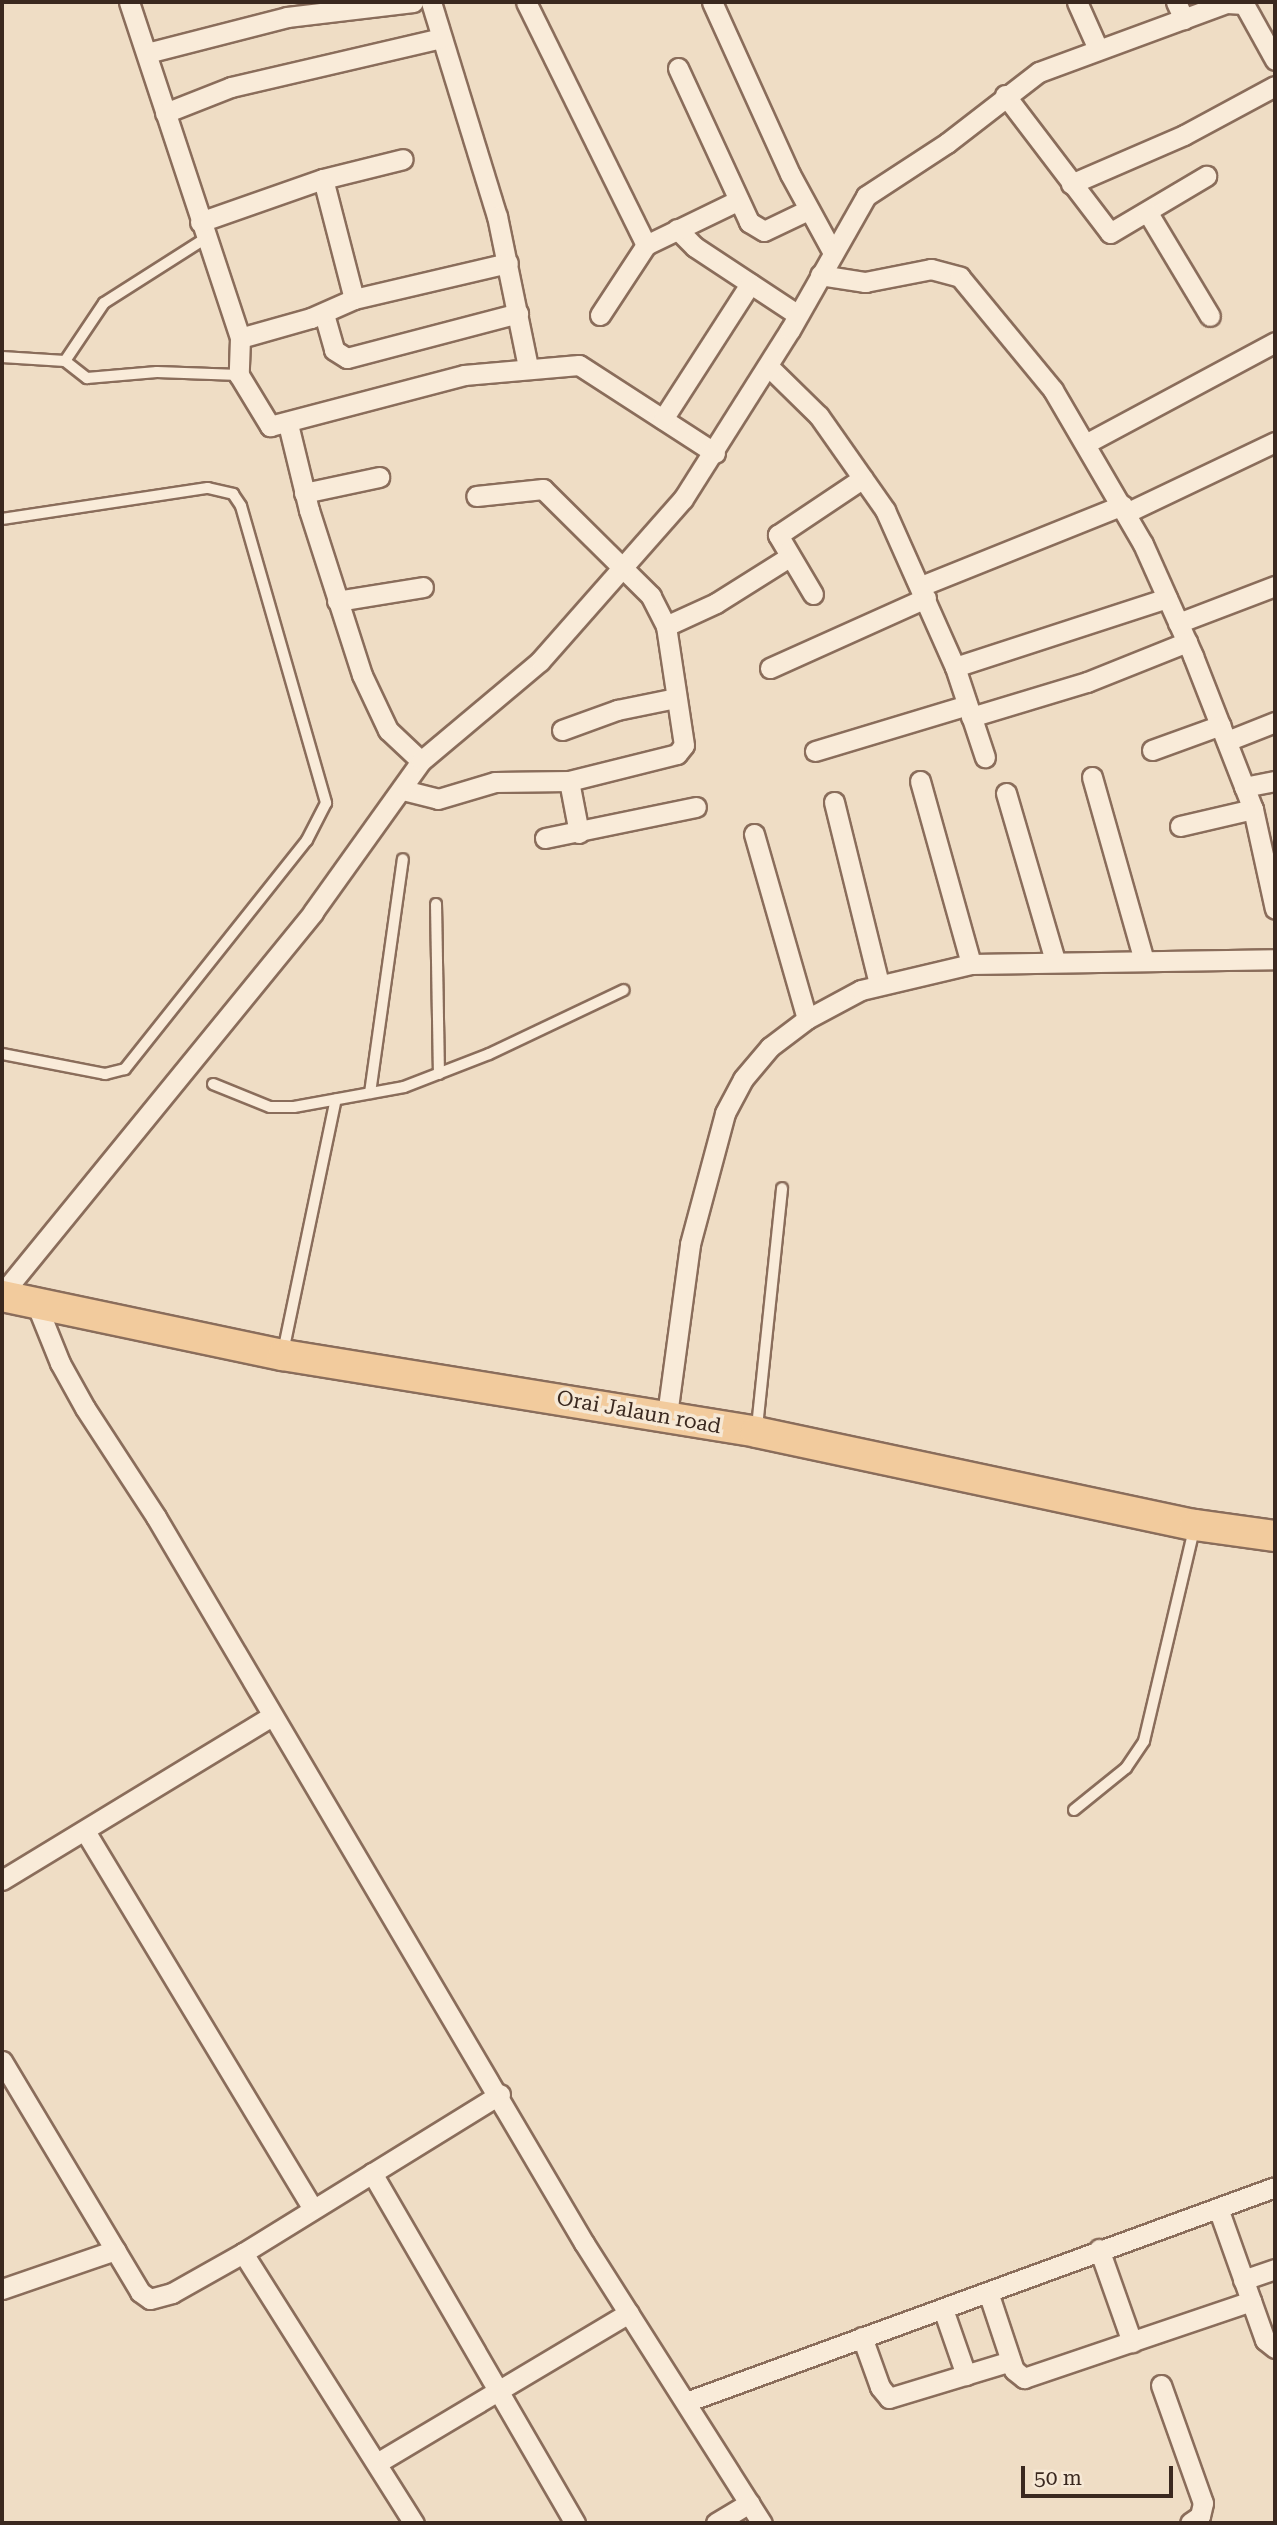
<!DOCTYPE html>
<style>
body{margin:0}
#map{position:relative;width:1277px;height:2525px;overflow:hidden;background:#efddc5;font-family:"Roboto Serif",serif}
div>[style]{position:absolute}
[style*='--x']{left:calc(var(--x)*1px);top:calc(var(--y)*1px);width:calc(var(--w)*1px);rotate:calc(var(--a)*1deg)}
.roads{filter:drop-shadow(2px 0 #8a6d5b) drop-shadow(-2px 0 #8a6d5b) drop-shadow(0 2px #8a6d5b) drop-shadow(0 -2px #8a6d5b)}
.service>*{height:10px;margin:-5px;padding:0 5px;transform-origin:5px;border-radius:5px;background:#f9ebd9}
.minor>*{height:19px;margin:-9.5px;padding:0 9.5px;transform-origin:9.5px;border-radius:9.5px;background:#f9ebd9}
.primary>*{height:30px;margin:-15px;padding:0 15px;transform-origin:15px;border-radius:15px;background:#f2cb9d}
span{translate:-50% -50%;white-space:nowrap;text-align:center;line-height:1.15;-webkit-text-stroke:7px #f6e8d5;paint-order:stroke}
.street-label{font-size:21px;color:#3a281f}
.frame{position:absolute;inset:0;border:4px solid #3a281f;pointer-events:none}
.scale{position:absolute;left:1021px;top:2466px;width:152px;height:32px;box-sizing:border-box;border:4px solid #3a281f;border-top:0;padding-left:9px;font-size:21px;line-height:24px;white-space:nowrap;color:#3a281f;-webkit-text-stroke:5px #f6e8d5;paint-order:stroke}
</style>
<div id="map">
<div class="roads">
<div class="service">
<div style="--x:2;--y:357;--w:63;--a:3.6"></div>
<div style="--x:65;--y:361;--w:70;--a:-56.1"></div>
<div style="--x:104;--y:303;--w:121;--a:-32.5"></div>
<div style="--x:65;--y:361;--w:28;--a:38"></div>
<div style="--x:87;--y:378;--w:70;--a:-4.9"></div>
<div style="--x:157;--y:372;--w:82;--a:2.1"></div>
<div style="--x:2;--y:519;--w:208;--a:-8.6"></div>
<div style="--x:208;--y:488;--w:26;--a:13"></div>
<div style="--x:233;--y:494;--w:14;--a:56"></div>
<div style="--x:241;--y:506;--w:309;--a:74"></div>
<div style="--x:326;--y:803;--w:42;--a:117.2"></div>
<div style="--x:307;--y:840;--w:293;--a:128.5"></div>
<div style="--x:125;--y:1069;--w:21;--a:166"></div>
<div style="--x:105;--y:1074;--w:105;--a:-169"></div>
<div style="--x:436;--y:904;--w:170;--a:89"></div>
<div style="--x:213;--y:1084;--w:61;--a:22"></div>
<div style="--x:270;--y:1107;--w:24;--a:0"></div>
<div style="--x:294;--y:1107;--w:112;--a:-10.3"></div>
<div style="--x:404;--y:1087;--w:91;--a:-21.2"></div>
<div style="--x:489;--y:1054;--w:149;--a:-25.4"></div>
<div style="--x:370;--y:1093;--w:236;--a:-82"></div>
<div style="--x:283;--y:1352;--w:258;--a:-78.2"></div>
<div style="--x:757;--y:1427;--w:240;--a:-84"></div>
<div style="--x:1074;--y:1810;--w:67;--a:-38.9"></div>
<div style="--x:1126;--y:1768;--w:32;--a:-56"></div>
<div style="--x:1144;--y:1741;--w:218;--a:-76.7"></div>
</div>
<div class="minor">
<div style="--x:129;--y:2;--w:354;--a:71.7"></div>
<div style="--x:240;--y:338;--w:37;--a:92"></div>
<div style="--x:239;--y:375;--w:60;--a:58.7"></div>
<div style="--x:270;--y:426;--w:201;--a:-14.7"></div>
<div style="--x:464;--y:375;--w:115;--a:-5"></div>
<div style="--x:579;--y:365;--w:162;--a:32.9"></div>
<div style="--x:431;--y:2;--w:224;--a:72.9"></div>
<div style="--x:497;--y:216;--w:154;--a:78.4"></div>
<div style="--x:526;--y:2;--w:271;--a:63.7"></div>
<div style="--x:712;--y:2;--w:189;--a:65.6"></div>
<div style="--x:790;--y:174;--w:90;--a:61.4"></div>
<div style="--x:1077;--y:2;--w:51;--a:65.9"></div>
<div style="--x:1176;--y:2;--w:19;--a:65"></div>
<div style="--x:147;--y:53;--w:145;--a:-14.4"></div>
<div style="--x:287;--y:17;--w:127;--a:-6.8"></div>
<div style="--x:678;--y:68;--w:170;--a:65.2"></div>
<div style="--x:749;--y:222;--w:17;--a:31"></div>
<div style="--x:764;--y:231;--w:49;--a:-25.5"></div>
<div style="--x:1005;--y:95;--w:173;--a:52.7"></div>
<div style="--x:1110;--y:233;--w:112;--a:-30.7"></div>
<div style="--x:165;--y:113;--w:71;--a:-21.5"></div>
<div style="--x:231;--y:87;--w:216;--a:-13.1"></div>
<div style="--x:323;--y:179;--w:124;--a:75.5"></div>
<div style="--x:1071;--y:184;--w:123;--a:-23.4"></div>
<div style="--x:1184;--y:135;--w:103;--a:-28.3"></div>
<div style="--x:1148;--y:213;--w:120;--a:59"></div>
<div style="--x:200;--y:222;--w:130;--a:-19.3"></div>
<div style="--x:323;--y:179;--w:82;--a:-14"></div>
<div style="--x:677;--y:229;--w:25;--a:45"></div>
<div style="--x:695;--y:247;--w:123;--a:33.4"></div>
<div style="--x:820;--y:275;--w:46;--a:8.8"></div>
<div style="--x:865;--y:282;--w:67;--a:-11.1"></div>
<div style="--x:931;--y:269;--w:30;--a:15"></div>
<div style="--x:960;--y:277;--w:146;--a:50.5"></div>
<div style="--x:1053;--y:390;--w:178;--a:59.7"></div>
<div style="--x:1143;--y:544;--w:123;--a:65.9"></div>
<div style="--x:1193;--y:656;--w:164;--a:68.6"></div>
<div style="--x:1253;--y:809;--w:102;--a:77.6"></div>
<div style="--x:324;--y:314;--w:37;--a:74"></div>
<div style="--x:334;--y:350;--w:15;--a:32"></div>
<div style="--x:347;--y:358;--w:177;--a:-14.7"></div>
<div style="--x:600;--y:315;--w:84;--a:-56.7"></div>
<div style="--x:646;--y:245;--w:103;--a:-25.8"></div>
<div style="--x:240;--y:338;--w:74;--a:-15.7"></div>
<div style="--x:311;--y:318;--w:47;--a:-23.8"></div>
<div style="--x:354;--y:299;--w:158;--a:-13.2"></div>
<div style="--x:768;--y:366;--w:71;--a:44.4"></div>
<div style="--x:819;--y:416;--w:115;--a:54.9"></div>
<div style="--x:885;--y:510;--w:172;--a:66"></div>
<div style="--x:955;--y:667;--w:95;--a:71.6"></div>
<div style="--x:663;--y:419;--w:161;--a:-57.2"></div>
<div style="--x:288;--y:424;--w:89;--a:76.3"></div>
<div style="--x:309;--y:510;--w:173;--a:72.2"></div>
<div style="--x:362;--y:675;--w:61;--a:64.7"></div>
<div style="--x:388;--y:730;--w:45;--a:43.2"></div>
<div style="--x:1087;--y:443;--w:213;--a:-28.2"></div>
<div style="--x:304;--y:493;--w:77;--a:-12"></div>
<div style="--x:1126;--y:513;--w:165;--a:-25.5"></div>
<div style="--x:921;--y:586;--w:217;--a:-21.9"></div>
<div style="--x:813;--y:594;--w:69;--a:-120.7"></div>
<div style="--x:778;--y:535;--w:102;--a:-33.8"></div>
<div style="--x:337;--y:601;--w:87;--a:-9.2"></div>
<div style="--x:1178;--y:623;--w:104;--a:-20.9"></div>
<div style="--x:666;--y:626;--w:55;--a:-24.7"></div>
<div style="--x:716;--y:603;--w:86;--a:-32.2"></div>
<div style="--x:955;--y:667;--w:223;--a:-18"></div>
<div style="--x:770;--y:668;--w:171;--a:-24.2"></div>
<div style="--x:971;--y:717;--w:121;--a:-16.8"></div>
<div style="--x:1087;--y:682;--w:108;--a:-21.8"></div>
<div style="--x:562;--y:730;--w:59;--a:-20"></div>
<div style="--x:617;--y:710;--w:60;--a:-11.5"></div>
<div style="--x:1227;--y:741;--w:52;--a:-21.6"></div>
<div style="--x:1152;--y:750;--w:73;--a:-19.9"></div>
<div style="--x:815;--y:751;--w:159;--a:-16.8"></div>
<div style="--x:1092;--y:777;--w:191;--a:74.2"></div>
<div style="--x:569;--y:781;--w:53;--a:79.1"></div>
<div style="--x:920;--y:781;--w:190;--a:74.4"></div>
<div style="--x:1244;--y:787;--w:32;--a:-11"></div>
<div style="--x:403;--y:790;--w:36;--a:14"></div>
<div style="--x:438;--y:799;--w:59;--a:-16.6"></div>
<div style="--x:495;--y:782;--w:74;--a:-0.8"></div>
<div style="--x:569;--y:781;--w:111;--a:-14"></div>
<div style="--x:677;--y:754;--w:11;--a:-52"></div>
<div style="--x:684;--y:745;--w:120;--a:-98.6"></div>
<div style="--x:666;--y:626;--w:34;--a:-117"></div>
<div style="--x:651;--y:596;--w:152;--a:-135.3"></div>
<div style="--x:543;--y:489;--w:67;--a:174"></div>
<div style="--x:1006;--y:793;--w:175;--a:73.7"></div>
<div style="--x:834;--y:802;--w:187;--a:76.1"></div>
<div style="--x:1180;--y:826;--w:75;--a:-13.1"></div>
<div style="--x:754;--y:834;--w:192;--a:74"></div>
<div style="--x:545;--y:838;--w:154;--a:-11.6"></div>
<div style="--x:2;--y:1294;--w:493;--a:-50.8"></div>
<div style="--x:313;--y:912;--w:186;--a:-54.4"></div>
<div style="--x:421;--y:761;--w:155;--a:-40"></div>
<div style="--x:540;--y:661;--w:216;--a:-48.6"></div>
<div style="--x:683;--y:499;--w:200;--a:-57.7"></div>
<div style="--x:790;--y:330;--w:154;--a:-60.4"></div>
<div style="--x:866;--y:196;--w:97;--a:-33.2"></div>
<div style="--x:947;--y:143;--w:116;--a:-37.7"></div>
<div style="--x:1039;--y:72;--w:200;--a:-20.2"></div>
<div style="--x:1227;--y:3;--w:17;--a:3"></div>
<div style="--x:1244;--y:4;--w:64;--a:61"></div>
<div style="--x:35;--y:1301;--w:67;--a:68"></div>
<div style="--x:60;--y:1363;--w:51;--a:60.9"></div>
<div style="--x:85;--y:1408;--w:130;--a:56.9"></div>
<div style="--x:156;--y:1517;--w:843;--a:59.48"></div>
<div style="--x:584;--y:2243;--w:332;--a:57.6"></div>
<div style="--x:667;--y:1415;--w:173;--a:-82.3"></div>
<div style="--x:690;--y:1244;--w:136;--a:-75"></div>
<div style="--x:725;--y:1113;--w:38;--a:-62"></div>
<div style="--x:743;--y:1079;--w:42;--a:-49.8"></div>
<div style="--x:770;--y:1047;--w:46;--a:-37.1"></div>
<div style="--x:807;--y:1019;--w:61;--a:-28.2"></div>
<div style="--x:861;--y:990;--w:113;--a:-13.3"></div>
<div style="--x:971;--y:964;--w:304;--a:-0.9"></div>
<div style="--x:85;--y:1831;--w:441;--a:58.9"></div>
<div style="--x:2;--y:1880;--w:316;--a:-31.3"></div>
<div style="--x:2;--y:2061;--w:269;--a:59.1"></div>
<div style="--x:140;--y:2292;--w:12;--a:35"></div>
<div style="--x:150;--y:2299;--w:23;--a:-15"></div>
<div style="--x:172;--y:2293;--w:81;--a:-29.4"></div>
<div style="--x:243;--y:2253;--w:302;--a:-31.7"></div>
<div style="--x:372;--y:2173;--w:405;--a:59.9"></div>
<div style="--x:1218;--y:2208;--w:140;--a:70.4"></div>
<div style="--x:1265;--y:2340;--w:13;--a:39"></div>
<div style="--x:1099;--y:2249;--w:99;--a:70.5"></div>
<div style="--x:243;--y:2253;--w:320;--a:57.7"></div>
<div style="--x:1243;--y:2280;--w:34;--a:-19"></div>
<div style="--x:2;--y:2289;--w:120;--a:-19"></div>
<div style="--x:988;--y:2292;--w:82;--a:71.6"></div>
<div style="--x:1014;--y:2370;--w:13;--a:39"></div>
<div style="--x:1024;--y:2378;--w:240;--a:-18.7"></div>
<div style="--x:943;--y:2309;--w:70;--a:70.8"></div>
<div style="--x:862;--y:2337;--w:53;--a:70.2"></div>
<div style="--x:880;--y:2387;--w:14;--a:51"></div>
<div style="--x:889;--y:2398;--w:127;--a:-16.9"></div>
<div style="--x:1161;--y:2385;--w:125;--a:70.4"></div>
<div style="--x:1203;--y:2503;--w:13;--a:103"></div>
<div style="--x:1200;--y:2516;--w:12;--a:145"></div>
<div style="--x:686;--y:2402;--w:627;--a:-20.05"></div>
<div style="--x:377;--y:2463;--w:293;--a:-30.8"></div>
<div style="--x:716;--y:2523;--w:39;--a:-31"></div>
</div>
<div class="primary">
<div style="--x:2;--y:1296;--w:287;--a:11.9"></div>
<div style="--x:283;--y:1355;--w:479;--a:9.2"></div>
<div style="--x:756;--y:1432;--w:449;--a:12"></div>
<div style="--x:1195;--y:1525;--w:81;--a:7.8"></div>
</div>
</div>
<div class="street-label">
<span style="left:639px;top:1412px;rotate:10deg">Orai Jalaun road</span>
</div>
<div class="frame"></div>
<div class="scale">50 m</div>
</div>
